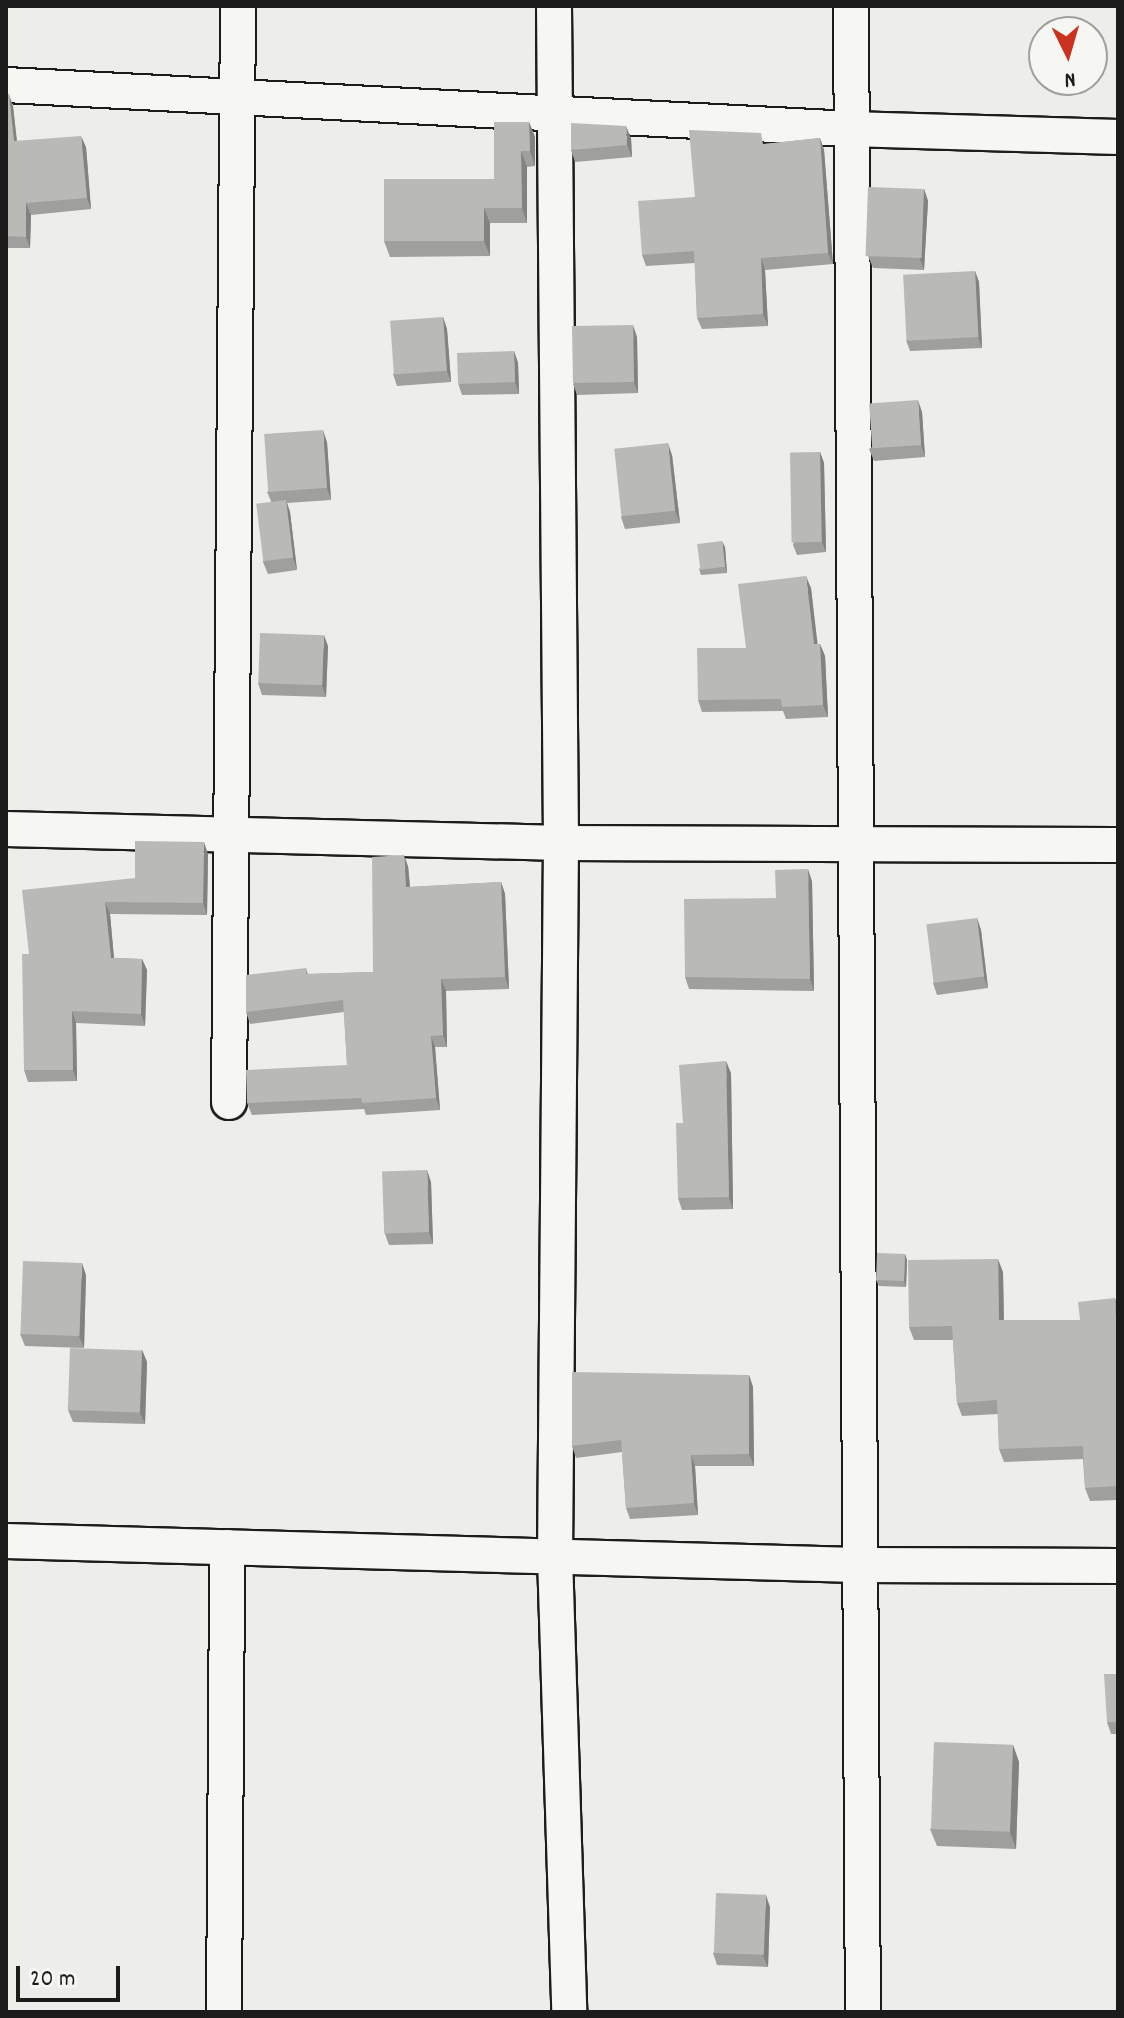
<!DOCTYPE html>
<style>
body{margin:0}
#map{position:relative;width:1124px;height:2018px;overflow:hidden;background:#edede9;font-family:Dekko,sans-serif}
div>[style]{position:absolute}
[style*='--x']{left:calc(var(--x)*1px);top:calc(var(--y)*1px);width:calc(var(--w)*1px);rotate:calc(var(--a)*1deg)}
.roads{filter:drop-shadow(2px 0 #1c1c1c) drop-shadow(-2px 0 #1c1c1c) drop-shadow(0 2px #1c1c1c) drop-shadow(0 -2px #1c1c1c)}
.minor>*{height:34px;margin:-17px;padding:0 17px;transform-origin:17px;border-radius:17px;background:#f6f6f2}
.wall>*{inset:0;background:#9f9f9d}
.shaded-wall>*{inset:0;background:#82827f}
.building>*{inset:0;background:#b9b9b6;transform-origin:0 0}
span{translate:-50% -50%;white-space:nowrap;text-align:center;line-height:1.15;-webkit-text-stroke:6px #f6f6f2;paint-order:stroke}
.frame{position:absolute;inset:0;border:8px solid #1c1c1c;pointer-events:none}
.north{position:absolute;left:1028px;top:16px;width:80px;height:80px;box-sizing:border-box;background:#f6f6f2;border:2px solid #9f9f9c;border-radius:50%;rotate:175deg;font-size:22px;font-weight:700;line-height:32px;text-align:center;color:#1c1c1c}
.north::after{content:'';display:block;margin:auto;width:28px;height:36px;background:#c8321e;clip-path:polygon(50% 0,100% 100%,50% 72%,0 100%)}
.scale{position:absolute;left:16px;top:1966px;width:104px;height:36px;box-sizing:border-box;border:4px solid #1c1c1c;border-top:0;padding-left:10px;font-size:24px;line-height:28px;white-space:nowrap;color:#1c1c1c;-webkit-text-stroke:6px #f6f6f2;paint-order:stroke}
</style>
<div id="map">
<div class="roads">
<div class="minor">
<div style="--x:554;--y:6;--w:837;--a:89.52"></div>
<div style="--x:561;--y:843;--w:713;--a:90.48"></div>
<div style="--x:555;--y:1556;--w:456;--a:88.2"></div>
<div style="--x:851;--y:6;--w:2006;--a:89.66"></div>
<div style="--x:6;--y:85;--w:845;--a:2.98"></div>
<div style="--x:850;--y:129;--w:268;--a:1.7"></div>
<div style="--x:6;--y:829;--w:555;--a:1.44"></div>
<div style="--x:561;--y:843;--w:557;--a:0.21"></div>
<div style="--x:229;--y:1102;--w:1096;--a:-89.53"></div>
<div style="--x:6;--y:1541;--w:851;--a:1.62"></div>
<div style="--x:857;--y:1565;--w:261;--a:0.2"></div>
<div style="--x:224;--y:2012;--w:465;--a:-89.6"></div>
</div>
</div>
<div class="wall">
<div style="clip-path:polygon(6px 94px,13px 106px,17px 141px,86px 147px,91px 209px,31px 215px,30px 248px,6px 248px)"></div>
<div style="clip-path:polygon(529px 122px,535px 137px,535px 166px,527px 167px,527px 223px,490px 223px,490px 256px,390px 257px,384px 241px,494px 179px)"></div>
<div style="clip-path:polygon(631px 138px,632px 157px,575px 162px,571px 150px)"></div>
<div style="clip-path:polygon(820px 138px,824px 150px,833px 264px,765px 270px,768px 326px,702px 329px,697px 318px,695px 263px,646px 266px,642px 255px,695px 197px,765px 144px)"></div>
<div style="clip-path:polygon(924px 189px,928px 201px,924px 270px,873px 268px,868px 256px)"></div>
<div style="clip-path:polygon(975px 271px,979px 282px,982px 348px,910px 351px,906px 340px)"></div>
<div style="clip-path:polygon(443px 317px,447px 329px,451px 382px,397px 386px,393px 374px)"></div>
<div style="clip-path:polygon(637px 337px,638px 393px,577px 395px,573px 384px)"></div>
<div style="clip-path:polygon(514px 351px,518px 363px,519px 394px,462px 395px,458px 383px)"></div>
<div style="clip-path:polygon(922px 412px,925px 457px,874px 461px,869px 449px)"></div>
<div style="clip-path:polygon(327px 442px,331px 500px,287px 503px,290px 512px,297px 570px,268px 574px,263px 562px,271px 501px,267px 492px)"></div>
<div style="clip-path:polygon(820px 452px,824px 463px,826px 552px,797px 555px,793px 545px)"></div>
<div style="clip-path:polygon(672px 455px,680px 523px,625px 529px,621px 517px)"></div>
<div style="clip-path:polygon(725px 547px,727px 573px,701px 575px,699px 569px)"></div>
<div style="clip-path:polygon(811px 588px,817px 644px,820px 644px,825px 656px,828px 717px,786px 719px,783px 711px,702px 712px,698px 700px,746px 648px)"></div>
<div style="clip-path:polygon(328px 646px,326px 697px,262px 695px,258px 683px)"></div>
<div style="clip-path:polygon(208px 854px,207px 915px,110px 914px,114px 958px,142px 959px,147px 970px,145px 1026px,76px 1023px,77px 1081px,28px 1082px,24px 1070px,29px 954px,135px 878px)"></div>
<div style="clip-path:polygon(408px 866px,410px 887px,501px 882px,505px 894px,509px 989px,446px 991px,447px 1047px,435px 1047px,440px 1110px,366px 1115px,364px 1109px,252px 1115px,247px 1103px,347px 1065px,344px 1012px,250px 1024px,246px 1012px,306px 968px,308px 974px,373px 972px)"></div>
<div style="clip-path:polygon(812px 881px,814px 991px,689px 989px,685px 977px,776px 898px)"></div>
<div style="clip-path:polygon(977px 918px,981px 930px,988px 988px,937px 995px,933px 983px)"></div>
<div style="clip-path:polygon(731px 1073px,733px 1209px,682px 1210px,678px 1198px,683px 1123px)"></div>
<div style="clip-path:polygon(431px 1182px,433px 1244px,389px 1245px,385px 1234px)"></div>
<div style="clip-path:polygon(905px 1254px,907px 1260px,906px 1287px,879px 1286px,876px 1280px)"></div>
<div style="clip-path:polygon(1003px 1272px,1004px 1320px,1080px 1320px,1118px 1308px,1118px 1500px,1090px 1501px,1085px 1488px,1083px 1459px,1004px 1462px,999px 1449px,998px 1414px,962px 1416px,957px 1403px,953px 1340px,914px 1340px,909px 1327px)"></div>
<div style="clip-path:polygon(86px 1275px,84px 1348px,25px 1346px,20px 1334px)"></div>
<div style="clip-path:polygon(142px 1350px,147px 1362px,145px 1424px,73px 1422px,68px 1410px)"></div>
<div style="clip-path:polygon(749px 1375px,753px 1387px,754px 1466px,695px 1466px,698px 1515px,630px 1519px,626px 1508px,622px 1452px,576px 1458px,572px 1446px)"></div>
<div style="clip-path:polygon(1118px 1674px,1118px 1734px,1111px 1734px,1107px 1722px)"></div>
<div style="clip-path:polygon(1013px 1745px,1019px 1762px,1016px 1849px,937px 1846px,930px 1829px)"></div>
<div style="clip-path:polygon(770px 1907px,768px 1967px,717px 1965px,713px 1953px)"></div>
</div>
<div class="shaded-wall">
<div style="clip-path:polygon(9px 94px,13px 106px,18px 153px,14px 141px)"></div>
<div style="clip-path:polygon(529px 122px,535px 137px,535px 166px,530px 151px)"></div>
<div style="clip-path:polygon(626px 126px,631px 138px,632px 157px,627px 145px)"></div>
<div style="clip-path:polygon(81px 136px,86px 147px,91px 209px,87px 198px)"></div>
<div style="clip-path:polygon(820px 138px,824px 150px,833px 264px,828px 253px)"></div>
<div style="clip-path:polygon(521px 151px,527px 167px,527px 223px,522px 208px)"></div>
<div style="clip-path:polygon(924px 189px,928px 201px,924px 270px,920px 259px)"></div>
<div style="clip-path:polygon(26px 203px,31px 215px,30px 248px,26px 237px)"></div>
<div style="clip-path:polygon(484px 208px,490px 223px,490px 256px,484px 241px)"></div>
<div style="clip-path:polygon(761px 258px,765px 270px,768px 326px,763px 314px)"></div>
<div style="clip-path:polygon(975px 271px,979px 282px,982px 348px,978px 337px)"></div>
<div style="clip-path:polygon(443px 317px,447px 329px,451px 382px,447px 371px)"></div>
<div style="clip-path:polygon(633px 325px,637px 337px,638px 393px,634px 382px)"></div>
<div style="clip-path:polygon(514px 351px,518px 363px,519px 394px,515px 382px)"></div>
<div style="clip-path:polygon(918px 400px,922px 412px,925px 457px,921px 445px)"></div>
<div style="clip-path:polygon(323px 430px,327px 442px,331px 500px,327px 488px)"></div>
<div style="clip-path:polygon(668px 443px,672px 455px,680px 523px,675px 511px)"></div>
<div style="clip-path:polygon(820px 452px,824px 463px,826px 552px,822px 542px)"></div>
<div style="clip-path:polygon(286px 500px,290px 512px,297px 570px,293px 558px)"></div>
<div style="clip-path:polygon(722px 541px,725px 547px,727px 573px,725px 567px)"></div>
<div style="clip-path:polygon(806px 576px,811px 588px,819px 656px,814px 644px)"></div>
<div style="clip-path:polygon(324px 635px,328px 646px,326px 697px,322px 685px)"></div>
<div style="clip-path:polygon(820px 644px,825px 656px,828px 717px,823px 705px)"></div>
<div style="clip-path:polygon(204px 842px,208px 854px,207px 915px,203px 903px)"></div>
<div style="clip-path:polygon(404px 855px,408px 866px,411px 898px,406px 887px)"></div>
<div style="clip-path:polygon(808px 869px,812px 881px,814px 991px,810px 979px)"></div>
<div style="clip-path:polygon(501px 882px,505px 894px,509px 989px,505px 977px)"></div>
<div style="clip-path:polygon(105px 902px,110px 914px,115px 969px,111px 958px)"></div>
<div style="clip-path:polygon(977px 918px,981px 930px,988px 988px,984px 977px)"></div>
<div style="clip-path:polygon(142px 959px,147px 970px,145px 1026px,141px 1014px)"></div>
<div style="clip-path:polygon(441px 979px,446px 991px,447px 1047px,443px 1035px)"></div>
<div style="clip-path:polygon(72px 1011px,76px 1023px,77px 1081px,73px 1070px)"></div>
<div style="clip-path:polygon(431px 1036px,435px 1047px,440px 1110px,436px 1098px)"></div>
<div style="clip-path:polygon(726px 1061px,731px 1073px,733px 1209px,729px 1197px)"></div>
<div style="clip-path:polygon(427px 1170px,431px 1182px,433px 1244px,429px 1232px)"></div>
<div style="clip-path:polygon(905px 1254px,907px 1260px,906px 1287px,904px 1281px)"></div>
<div style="clip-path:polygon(998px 1259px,1003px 1272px,1004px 1333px,999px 1320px)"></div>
<div style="clip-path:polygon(82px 1263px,86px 1275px,84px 1348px,79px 1336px)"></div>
<div style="clip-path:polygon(1115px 1298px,1118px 1308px,1118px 1362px)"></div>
<div style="clip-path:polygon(142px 1350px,147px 1362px,145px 1424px,140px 1413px)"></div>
<div style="clip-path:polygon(749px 1375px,753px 1387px,754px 1466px,749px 1454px)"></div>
<div style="clip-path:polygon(691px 1455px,695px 1466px,698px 1515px,694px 1503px)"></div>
<div style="clip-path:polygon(1013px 1745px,1019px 1762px,1016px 1849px,1010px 1832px)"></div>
<div style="clip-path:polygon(766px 1895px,770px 1907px,768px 1967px,763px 1956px)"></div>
</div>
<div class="building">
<div style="clip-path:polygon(6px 94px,9px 94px,14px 141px,81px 136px,87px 198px,26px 203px,26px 237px,6px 236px)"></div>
<div style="clip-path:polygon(494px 122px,529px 122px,530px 151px,521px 151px,522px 208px,484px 208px,484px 241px,384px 241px,384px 179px,494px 179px)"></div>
<div style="clip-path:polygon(571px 123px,626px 126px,627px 145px,571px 150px)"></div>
<div style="clip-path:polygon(689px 130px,761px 133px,763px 144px,820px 138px,828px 253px,761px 258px,763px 314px,697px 318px,694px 251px,642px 255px,638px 201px,695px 197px)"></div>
<div style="left:868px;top:187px;width:56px;height:69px;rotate:2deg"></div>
<div style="left:975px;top:271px;width:66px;height:72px;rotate:87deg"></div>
<div style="left:443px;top:317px;width:54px;height:53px;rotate:86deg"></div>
<div style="left:633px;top:325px;width:57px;height:61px;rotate:89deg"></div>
<div style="left:514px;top:351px;width:31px;height:57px;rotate:88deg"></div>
<div style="left:918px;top:400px;width:45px;height:49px;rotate:86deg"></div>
<div style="left:323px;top:430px;width:58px;height:59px;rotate:86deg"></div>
<div style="left:668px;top:443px;width:68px;height:54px;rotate:84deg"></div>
<div style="left:820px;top:452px;width:90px;height:30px;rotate:89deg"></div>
<div style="left:286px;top:500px;width:58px;height:30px;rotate:83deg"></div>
<div style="left:722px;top:541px;width:26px;height:25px;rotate:83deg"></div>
<div style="clip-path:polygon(806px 576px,814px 644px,820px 644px,823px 705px,782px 707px,781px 699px,698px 700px,697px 648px,746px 648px,738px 584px)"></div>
<div style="left:260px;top:633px;width:64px;height:50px;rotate:2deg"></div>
<div style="clip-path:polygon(135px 841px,204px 842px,203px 903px,105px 902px,111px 958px,142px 959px,141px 1014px,72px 1011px,73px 1070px,24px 1070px,22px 954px,29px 954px,22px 890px,135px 878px)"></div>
<div style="clip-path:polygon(404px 855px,406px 887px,501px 882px,505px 977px,441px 979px,443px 1035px,431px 1036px,436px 1098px,362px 1103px,361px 1098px,247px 1103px,246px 1070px,347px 1065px,343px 1000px,246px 1012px,246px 975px,306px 968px,306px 974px,373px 972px,372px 857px)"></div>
<div style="clip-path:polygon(808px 869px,810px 979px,685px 977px,684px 899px,776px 898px,775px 870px)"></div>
<div style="left:977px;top:918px;width:59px;height:51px;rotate:83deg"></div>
<div style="clip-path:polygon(726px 1061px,729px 1197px,678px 1198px,676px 1123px,683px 1123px,679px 1065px)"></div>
<div style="left:427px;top:1170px;width:62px;height:45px;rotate:88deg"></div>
<div style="left:877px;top:1253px;width:28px;height:27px;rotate:2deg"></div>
<div style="clip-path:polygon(998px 1259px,999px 1320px,1080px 1320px,1078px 1302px,1115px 1298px,1118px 1362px,1118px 1486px,1085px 1488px,1083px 1446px,999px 1449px,997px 1400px,957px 1403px,952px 1326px,909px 1327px,908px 1260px)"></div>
<div style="left:23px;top:1261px;width:59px;height:73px;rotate:2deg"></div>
<div style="left:70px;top:1348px;width:72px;height:62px;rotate:2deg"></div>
<div style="clip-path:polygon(572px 1372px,749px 1375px,749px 1454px,691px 1455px,694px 1503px,626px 1508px,621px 1440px,572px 1446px)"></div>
<div style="clip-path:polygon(1104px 1674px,1118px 1674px,1118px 1722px,1107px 1722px)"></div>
<div style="left:934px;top:1742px;width:79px;height:87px;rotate:2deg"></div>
<div style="left:716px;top:1893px;width:50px;height:60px;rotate:2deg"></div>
</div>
<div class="frame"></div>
<div class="north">N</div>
<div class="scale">20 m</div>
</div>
